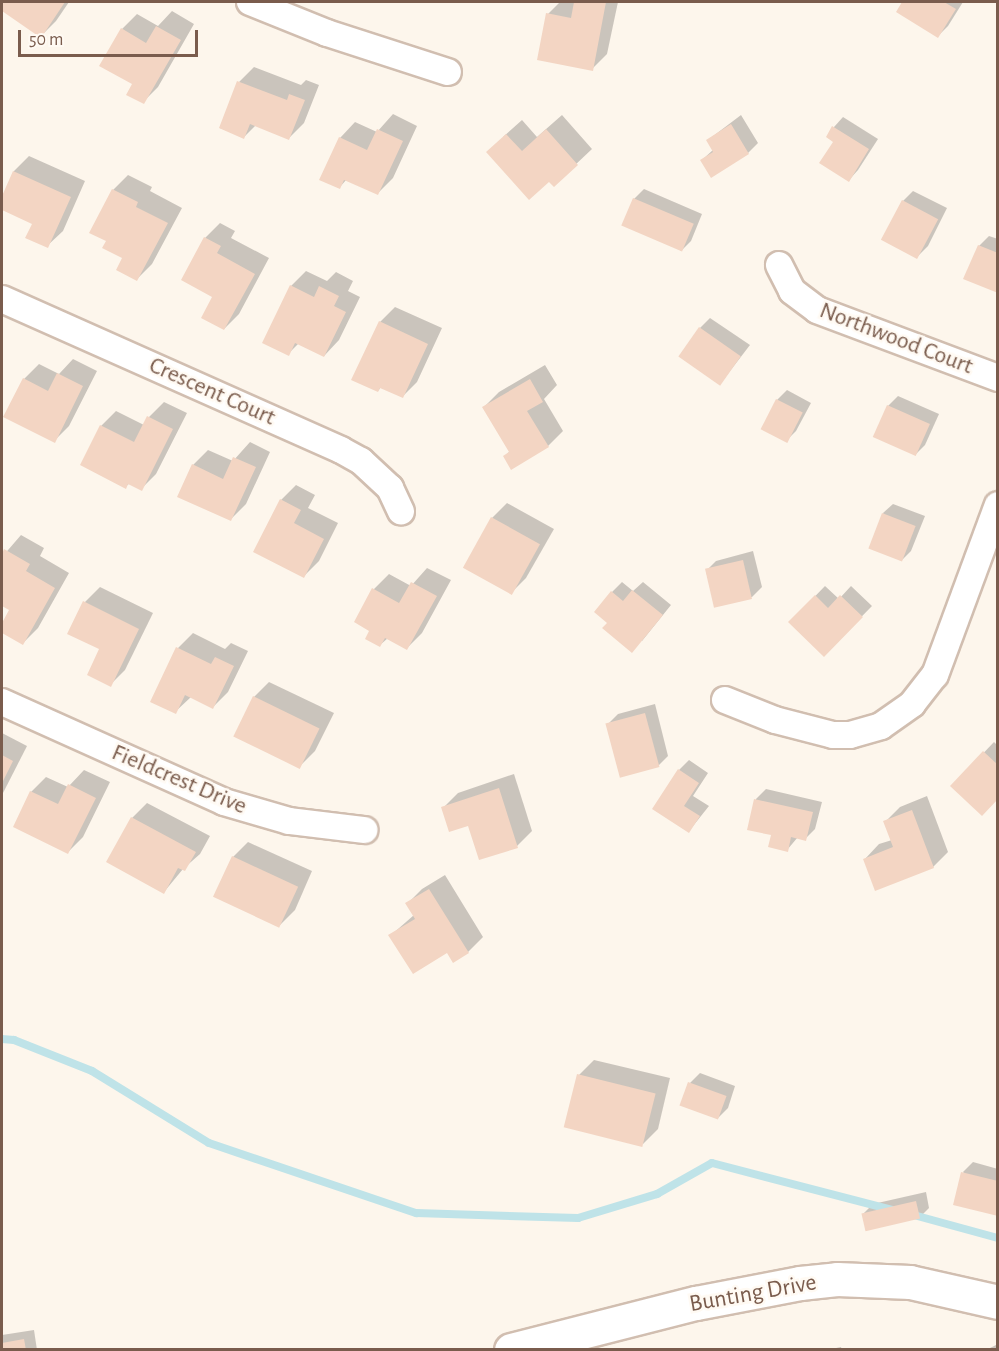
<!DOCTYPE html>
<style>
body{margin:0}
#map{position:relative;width:999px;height:1351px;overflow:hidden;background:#fdf6ec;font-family:"Alegreya Sans",sans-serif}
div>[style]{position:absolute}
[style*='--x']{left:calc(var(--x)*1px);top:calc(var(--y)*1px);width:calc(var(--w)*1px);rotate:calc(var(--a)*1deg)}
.shadow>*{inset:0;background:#0003}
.stream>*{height:8px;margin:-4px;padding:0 4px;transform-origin:4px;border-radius:4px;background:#bfe3e8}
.building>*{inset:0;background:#f3d5c3;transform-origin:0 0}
.roads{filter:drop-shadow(2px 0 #d1beb0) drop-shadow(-2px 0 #d1beb0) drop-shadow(0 2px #d1beb0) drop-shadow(0 -2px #d1beb0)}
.minor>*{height:26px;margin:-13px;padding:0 13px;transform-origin:13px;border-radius:13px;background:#fff}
.tertiary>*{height:33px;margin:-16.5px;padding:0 16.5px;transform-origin:16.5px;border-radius:16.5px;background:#fff}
span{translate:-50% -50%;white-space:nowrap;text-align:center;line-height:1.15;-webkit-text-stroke:5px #fffaf3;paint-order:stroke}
.street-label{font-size:24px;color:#7a5c4d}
.frame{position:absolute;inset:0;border:3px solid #7a5c4d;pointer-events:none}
.scale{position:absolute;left:18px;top:30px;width:180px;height:27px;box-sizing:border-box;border:3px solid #7a5c4d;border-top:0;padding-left:8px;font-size:18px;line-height:21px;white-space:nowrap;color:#7a5c4d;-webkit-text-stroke:4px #fffaf3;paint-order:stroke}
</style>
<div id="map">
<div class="shadow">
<div style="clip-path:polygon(2px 2px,69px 2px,56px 21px,41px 36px,2px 10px)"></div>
<div style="clip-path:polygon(560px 2px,618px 2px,607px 54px,592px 69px,548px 14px)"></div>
<div style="clip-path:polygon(904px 2px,963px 2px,948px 26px,938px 36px,898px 11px)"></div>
<div style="clip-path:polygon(172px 11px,194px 24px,158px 87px,143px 102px,134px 84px,122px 29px,137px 14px,158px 26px)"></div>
<div style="clip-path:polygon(254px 67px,301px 85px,306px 80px,319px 85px,304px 123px,289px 138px,256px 125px,244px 137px,220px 128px,239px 82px)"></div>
<div style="clip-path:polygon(393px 114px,417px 126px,393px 178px,378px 193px,347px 179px,339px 188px,321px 179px,340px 138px,355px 122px,377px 132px)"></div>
<div style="clip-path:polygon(562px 115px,592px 149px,554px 185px,503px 137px,522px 120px,537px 137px)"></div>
<div style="clip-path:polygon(741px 115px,758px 143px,748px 153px,712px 176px,702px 160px,714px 149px,708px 140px)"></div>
<div style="clip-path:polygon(843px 117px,878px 139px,858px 170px,849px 180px,835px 141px,834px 127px)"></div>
<div style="clip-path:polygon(29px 156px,85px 181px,63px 231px,47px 246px,34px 223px,2px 208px,2px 199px,14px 171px)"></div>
<div style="clip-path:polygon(128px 175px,152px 187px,150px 191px,182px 208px,152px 264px,137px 279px,124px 257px,108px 241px,91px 232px,113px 190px)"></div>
<div style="clip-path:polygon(644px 189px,702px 214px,691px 241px,681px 251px,634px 199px)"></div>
<div style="clip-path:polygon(913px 191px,947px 208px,928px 246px,918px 256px,903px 201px)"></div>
<div style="clip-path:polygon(220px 223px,235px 231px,231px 238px,269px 258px,239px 314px,224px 329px,214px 296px,205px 238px)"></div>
<div style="clip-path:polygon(989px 236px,998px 239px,998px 291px,979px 246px)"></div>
<div style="clip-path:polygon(306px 271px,327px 281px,336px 272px,353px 281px,348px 291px,360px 297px,339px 340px,324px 356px,299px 343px,288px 354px,291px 286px)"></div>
<div style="clip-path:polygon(395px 307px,442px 328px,417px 382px,402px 397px,381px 387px,378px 391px,380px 322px)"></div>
<div style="clip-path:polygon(710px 318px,750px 345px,720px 384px,700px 328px)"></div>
<div style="clip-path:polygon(73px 359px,97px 371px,69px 426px,54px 441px,24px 379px,39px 364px,59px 374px)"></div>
<div style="clip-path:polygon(545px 365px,557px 385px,544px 399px,563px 431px,548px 446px,505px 456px,510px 451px,484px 407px,499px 392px)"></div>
<div style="clip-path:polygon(787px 390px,811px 403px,796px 431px,786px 441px,777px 400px)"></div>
<div style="clip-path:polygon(898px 396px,939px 414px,925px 445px,915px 455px,888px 406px)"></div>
<div style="clip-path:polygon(164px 402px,187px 413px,156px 474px,141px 489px,130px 483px,125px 487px,101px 426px,116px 411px,144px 425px,149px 417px)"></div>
<div style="clip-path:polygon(250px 442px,270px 452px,246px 504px,231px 519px,193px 465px,208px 450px,233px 461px)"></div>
<div style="clip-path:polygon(296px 485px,315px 495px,308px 508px,338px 523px,319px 561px,304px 576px,281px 500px)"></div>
<div style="clip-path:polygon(507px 503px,554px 529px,526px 578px,511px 593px,492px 518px)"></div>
<div style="clip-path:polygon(893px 504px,925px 516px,911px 551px,901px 561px,883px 513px)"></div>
<div style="clip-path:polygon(21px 535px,44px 548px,40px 556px,69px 573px,38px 628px,23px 643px,2px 631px,11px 610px,2px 604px,2px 557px)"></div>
<div style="clip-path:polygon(753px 551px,762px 587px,752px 597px,715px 606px,706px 571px,716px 561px)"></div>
<div style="clip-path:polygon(427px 568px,451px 580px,422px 633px,407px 648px,388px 638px,380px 645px,371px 630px,374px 589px,389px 574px,411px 586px)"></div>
<div style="clip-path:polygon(622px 582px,633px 591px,643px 582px,671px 605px,642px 641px,609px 622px,612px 592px)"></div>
<div style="clip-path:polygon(825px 586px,839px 599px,851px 586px,872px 606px,824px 655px,790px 622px)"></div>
<div style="clip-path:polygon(100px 587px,153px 613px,125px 670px,110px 685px,85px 602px)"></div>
<div style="clip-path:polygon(193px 633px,225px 649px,231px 643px,248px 651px,228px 692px,213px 707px,191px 697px,175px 712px,178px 648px)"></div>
<div style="clip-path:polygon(269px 682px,334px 713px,315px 751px,300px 766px,254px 697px)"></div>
<div style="clip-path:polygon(655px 704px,668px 756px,658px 766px,608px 724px,618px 714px)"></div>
<div style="clip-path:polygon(2px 733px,27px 746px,2px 795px)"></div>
<div style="clip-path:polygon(994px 742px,998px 746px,998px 798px,952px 786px)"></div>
<div style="clip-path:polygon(689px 760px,708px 773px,693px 796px,709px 806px,689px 831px,654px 809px,679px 770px)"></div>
<div style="clip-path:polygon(84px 770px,110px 782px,83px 837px,68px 852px,31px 792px,46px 777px,68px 787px)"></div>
<div style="clip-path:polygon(514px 774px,532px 831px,517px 846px,469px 824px,443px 808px,458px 793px)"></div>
<div style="clip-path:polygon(766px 789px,822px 802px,815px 829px,805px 839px,798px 837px,787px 850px,772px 834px,748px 829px,756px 799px)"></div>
<div style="clip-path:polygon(927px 796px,948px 852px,933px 867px,864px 860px,879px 844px,892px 840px,885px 822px,900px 807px)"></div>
<div style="clip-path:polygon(147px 803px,210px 836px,200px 854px,183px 869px,164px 892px,108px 862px,132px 818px)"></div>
<div style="clip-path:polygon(248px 842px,312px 871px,295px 910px,280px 925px,233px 857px)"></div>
<div style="clip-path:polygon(445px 875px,483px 937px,468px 952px,447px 951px,390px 936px,414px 915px,407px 904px,422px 889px)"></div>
<div style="clip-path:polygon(594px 1060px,670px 1078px,658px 1129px,643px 1144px,579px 1075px)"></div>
<div style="clip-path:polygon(700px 1073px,735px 1086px,728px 1108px,718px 1118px,690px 1083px)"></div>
<div style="clip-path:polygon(973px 1162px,998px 1169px,998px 1214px,963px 1172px)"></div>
<div style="clip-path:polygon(926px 1192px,929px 1208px,919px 1218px,863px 1214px,873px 1204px)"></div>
<div style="clip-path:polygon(34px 1330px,37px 1350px,2px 1350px,2px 1335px)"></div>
<div style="clip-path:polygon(998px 1344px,998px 1350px,986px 1350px)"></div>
<div style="clip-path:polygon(841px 1347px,842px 1350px,826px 1350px)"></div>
</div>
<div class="stream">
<div style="--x:2;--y:1039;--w:12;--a:5"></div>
<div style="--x:14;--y:1040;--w:84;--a:21.7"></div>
<div style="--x:92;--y:1071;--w:137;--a:31.6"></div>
<div style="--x:209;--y:1143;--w:219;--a:18.7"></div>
<div style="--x:416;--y:1213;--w:162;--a:1.8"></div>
<div style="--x:578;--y:1218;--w:83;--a:-16.9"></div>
<div style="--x:657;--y:1194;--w:63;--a:-29.4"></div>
<div style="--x:712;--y:1163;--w:186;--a:14.6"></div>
<div style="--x:910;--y:1214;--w:91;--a:15.3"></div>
</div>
<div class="building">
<div style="clip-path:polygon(2px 2px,65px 2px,41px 38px,2px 11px)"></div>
<div style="clip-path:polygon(574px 2px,606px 2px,593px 71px,537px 60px,546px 13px,571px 18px)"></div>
<div style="clip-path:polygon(902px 2px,944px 2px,956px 9px,938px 38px,896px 12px)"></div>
<div style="clip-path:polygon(156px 26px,181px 40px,144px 104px,126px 95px,132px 84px,99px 66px,121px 28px,146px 43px)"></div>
<div style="clip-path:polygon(237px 81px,287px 100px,289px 94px,305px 100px,289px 140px,250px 124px,244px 139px,219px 128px)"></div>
<div style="clip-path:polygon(731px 124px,749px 154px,711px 178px,700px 160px,713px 152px,706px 140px)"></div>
<div style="clip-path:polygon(832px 126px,869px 149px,849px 182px,819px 163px,833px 142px,826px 137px)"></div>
<div style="clip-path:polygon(377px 129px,403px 141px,378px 195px,344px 180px,340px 189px,319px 180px,339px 137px,367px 150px)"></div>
<div style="clip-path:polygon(546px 129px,578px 165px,554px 187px,549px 182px,529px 200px,486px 152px,506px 134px,522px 151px)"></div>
<div style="clip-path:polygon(13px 171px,71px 197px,48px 248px,25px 238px,32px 224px,2px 210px,2px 196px)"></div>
<div style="clip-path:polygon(112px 189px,138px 202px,136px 207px,168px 223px,137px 281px,116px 270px,122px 258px,102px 248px,106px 241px,89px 233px)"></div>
<div style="left:633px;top:198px;width:66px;height:30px;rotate:23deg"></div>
<div style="left:902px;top:200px;width:41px;height:45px;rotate:28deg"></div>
<div style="clip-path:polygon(204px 237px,221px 246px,217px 253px,255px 274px,224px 330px,201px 318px,212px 297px,181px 280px)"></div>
<div style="clip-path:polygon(978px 245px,998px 253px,998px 293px,963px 279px)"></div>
<div style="clip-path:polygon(290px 285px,314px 297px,319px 286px,339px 296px,334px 306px,346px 312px,324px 357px,295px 343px,289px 356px,262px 343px)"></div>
<div style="clip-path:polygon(379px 321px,428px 344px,403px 398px,380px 388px,378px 392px,351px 380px)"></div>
<div style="left:699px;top:327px;width:51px;height:36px;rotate:35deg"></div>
<div style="clip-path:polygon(57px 373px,83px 386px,55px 443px,3px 417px,23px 378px,48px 391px)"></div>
<div style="clip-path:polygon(530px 379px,543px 402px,527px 411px,549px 447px,511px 470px,503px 456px,509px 452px,482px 407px)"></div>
<div style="left:776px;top:399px;width:30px;height:34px;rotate:27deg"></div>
<div style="left:887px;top:405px;width:47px;height:35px;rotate:24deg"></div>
<div style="clip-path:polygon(147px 416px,173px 429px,142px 491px,128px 484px,126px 489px,80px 465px,100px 425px,134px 442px)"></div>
<div style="clip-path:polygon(233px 457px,256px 467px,231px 521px,177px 497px,192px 464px,223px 479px)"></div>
<div style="clip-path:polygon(280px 499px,301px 510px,294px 523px,324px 539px,304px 578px,253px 552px)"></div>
<div style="left:882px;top:513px;width:36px;height:38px;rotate:21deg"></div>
<div style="left:491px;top:517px;width:56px;height:58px;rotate:29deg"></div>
<div style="clip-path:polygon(4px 549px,30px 564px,26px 571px,55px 588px,23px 645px,2px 633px,2px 623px,9px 610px,2px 606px,2px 554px)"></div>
<div style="left:743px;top:560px;width:40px;height:39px;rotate:77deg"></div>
<div style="clip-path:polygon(411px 582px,437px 596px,407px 650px,385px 638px,380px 647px,365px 639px,369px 631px,354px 622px,372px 588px,399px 603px)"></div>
<div style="clip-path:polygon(632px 590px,663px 615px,632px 653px,602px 628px,607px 623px,594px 612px,611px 591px,623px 601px)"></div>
<div style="clip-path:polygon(815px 595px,828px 608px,840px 595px,863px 617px,824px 657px,788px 622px)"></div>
<div style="clip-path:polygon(83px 601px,139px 629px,111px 687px,87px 675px,99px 649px,67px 634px)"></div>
<div style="clip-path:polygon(176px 647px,211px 664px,215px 657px,234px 666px,213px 709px,185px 695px,176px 714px,150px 702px)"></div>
<div style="left:253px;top:696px;width:74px;height:45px;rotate:26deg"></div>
<div style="left:645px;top:713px;width:56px;height:41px;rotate:75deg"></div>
<div style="clip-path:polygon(983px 751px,998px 765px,998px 799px,982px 816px,950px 786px)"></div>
<div style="clip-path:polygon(2px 755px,13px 761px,2px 783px)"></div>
<div style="clip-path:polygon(678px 769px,699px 783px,684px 806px,700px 816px,689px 833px,652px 809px)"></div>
<div style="clip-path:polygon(68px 784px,96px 798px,68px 854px,13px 827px,30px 791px,58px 804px)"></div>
<div style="clip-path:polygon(499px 788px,518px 848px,479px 860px,468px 826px,449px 832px,441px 807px)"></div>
<div style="clip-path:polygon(754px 799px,813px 812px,806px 841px,791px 837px,788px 852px,768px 847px,771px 835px,747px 830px)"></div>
<div style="clip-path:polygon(912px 810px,934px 868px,875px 891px,863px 859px,893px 847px,883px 821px)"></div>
<div style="clip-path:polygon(131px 817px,196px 852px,185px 871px,178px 868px,164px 894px,106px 862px)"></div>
<div style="left:232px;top:856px;width:73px;height:45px;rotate:25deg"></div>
<div style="clip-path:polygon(429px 889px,469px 953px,453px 963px,447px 953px,413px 974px,388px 935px,415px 919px,405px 903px)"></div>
<div style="left:577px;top:1074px;width:81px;height:55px;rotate:14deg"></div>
<div style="left:688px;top:1082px;width:41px;height:25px;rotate:20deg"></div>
<div style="clip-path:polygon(961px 1172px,998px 1181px,998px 1216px,953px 1205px)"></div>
<div style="left:916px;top:1201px;width:18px;height:56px;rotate:77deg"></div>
<div style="clip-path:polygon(24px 1339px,26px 1350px,2px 1350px,2px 1343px)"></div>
</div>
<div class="roads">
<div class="minor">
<div style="--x:250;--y:2;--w:83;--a:21.9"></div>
<div style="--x:327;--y:33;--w:127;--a:17.9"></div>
<div style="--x:779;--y:265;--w:29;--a:63"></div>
<div style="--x:792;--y:291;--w:31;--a:37"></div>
<div style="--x:817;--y:310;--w:193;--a:20.6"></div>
<div style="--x:2;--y:299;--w:371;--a:24"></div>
<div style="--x:341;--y:450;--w:23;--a:29"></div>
<div style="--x:361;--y:461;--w:40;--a:43"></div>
<div style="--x:390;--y:488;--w:26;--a:65"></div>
<div style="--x:725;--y:700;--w:54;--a:21.8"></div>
<div style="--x:775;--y:720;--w:60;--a:14.5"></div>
<div style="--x:833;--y:735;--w:17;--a:0"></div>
<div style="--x:850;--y:735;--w:32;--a:-16"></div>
<div style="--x:881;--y:726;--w:38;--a:-35"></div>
<div style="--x:912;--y:704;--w:37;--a:-52"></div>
<div style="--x:935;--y:675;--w:181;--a:-69.7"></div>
<div style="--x:2;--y:702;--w:243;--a:24.2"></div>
<div style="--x:224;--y:802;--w:68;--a:16.3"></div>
<div style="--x:289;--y:821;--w:76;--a:6.8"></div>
</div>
<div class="tertiary">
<div style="--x:511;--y:1350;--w:191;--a:-14.3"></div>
<div style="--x:696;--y:1303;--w:106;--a:-10.9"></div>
<div style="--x:800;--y:1283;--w:37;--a:-6"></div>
<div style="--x:837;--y:1279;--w:73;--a:2.4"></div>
<div style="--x:910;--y:1282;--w:90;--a:12.8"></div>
</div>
</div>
<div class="street-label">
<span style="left:896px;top:339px;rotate:21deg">Northwood Court</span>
<span style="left:212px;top:392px;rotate:24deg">Crescent Court</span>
<span style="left:179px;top:780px;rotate:23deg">Fieldcrest Drive</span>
<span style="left:753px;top:1294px;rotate:-10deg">Bunting Drive</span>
</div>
<div class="frame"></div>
<div class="scale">50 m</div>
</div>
